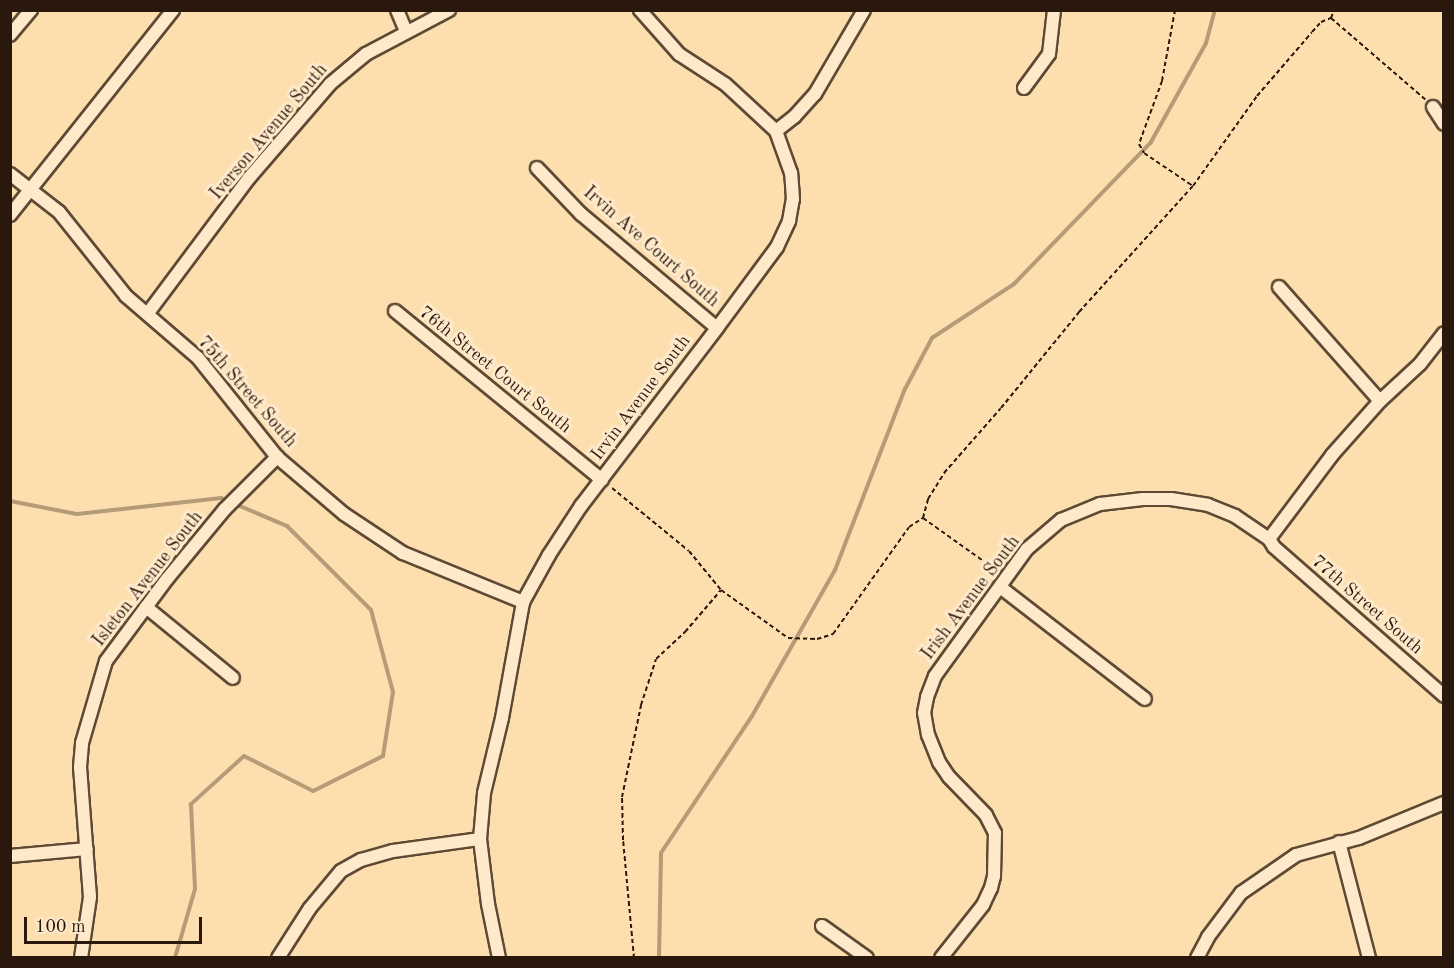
<!DOCTYPE html>
<style>
body{margin:0}
#map{position:relative;width:1454px;height:968px;overflow:hidden;background:#fddeaf;font-family:"Old Standard TT",serif}
div>[style]{position:absolute}
[style*='--x']{left:calc(var(--x)*1px);top:calc(var(--y)*1px);width:calc(var(--w)*1px);rotate:calc(var(--a)*1deg)}
.stream>*{height:4px;margin:-2px;padding:0 2px;transform-origin:2px;border-radius:2px;background:#b59b77}
.path>*{height:2px;margin-top:-1px;transform-origin:0;background:repeating-linear-gradient(90deg,#29180b 0 4.5px,transparent 0 7.5px)}
.roads{filter:drop-shadow(2px 0 #5e4a34) drop-shadow(-2px 0 #5e4a34) drop-shadow(0 2px #5e4a34) drop-shadow(0 -2px #5e4a34)}
.minor>*{height:12px;margin:-6px;padding:0 6px;transform-origin:6px;border-radius:6px;background:#feeacb}
span{translate:-50% -50%;white-space:nowrap;text-align:center;line-height:1.15;-webkit-text-stroke:6px #feeacb;paint-order:stroke}
.street-label{font-size:18px;color:#29180b}
.frame{position:absolute;inset:0;border:12px solid #29180b;pointer-events:none}
.scale{position:absolute;left:24px;top:917px;width:178px;height:27px;box-sizing:border-box;border:3px solid #29180b;border-top:0;padding-left:8px;font-size:18px;line-height:21px;white-space:nowrap;color:#29180b;-webkit-text-stroke:4px #feeacb;paint-order:stroke}
</style>
<div id="map">
<div class="stream">
<div style="--x:10;--y:501;--w:68;--a:11"></div>
<div style="--x:77;--y:514;--w:145;--a:-6.3"></div>
<div style="--x:221;--y:498;--w:72;--a:23"></div>
<div style="--x:287;--y:526;--w:119;--a:45"></div>
<div style="--x:371;--y:610;--w:85;--a:75"></div>
<div style="--x:393;--y:692;--w:65;--a:98.9"></div>
<div style="--x:383;--y:756;--w:78;--a:153.4"></div>
<div style="--x:313;--y:791;--w:77;--a:-153.1"></div>
<div style="--x:244;--y:756;--w:72;--a:137.8"></div>
<div style="--x:191;--y:804;--w:85;--a:87.3"></div>
<div style="--x:195;--y:889;--w:72;--a:106.2"></div>
<div style="--x:659;--y:958;--w:105;--a:-88.9"></div>
<div style="--x:661;--y:853;--w:164;--a:-56.4"></div>
<div style="--x:752;--y:716;--w:168;--a:-60.4"></div>
<div style="--x:835;--y:570;--w:194;--a:-68.9"></div>
<div style="--x:905;--y:389;--w:58;--a:-62.1"></div>
<div style="--x:932;--y:338;--w:98;--a:-33.4"></div>
<div style="--x:1014;--y:284;--w:197;--a:-46"></div>
<div style="--x:1151;--y:142;--w:113;--a:-60.9"></div>
<div style="--x:1206;--y:43;--w:34;--a:-75"></div>
</div>
<div class="path">
<div style="--x:1175;--y:10;--w:72;--a:100.4"></div>
<div style="--x:1162;--y:81;--w:67;--a:110.1"></div>
<div style="--x:1139;--y:144;--w:10;--a:61"></div>
<div style="--x:1144;--y:153;--w:59;--a:34"></div>
<div style="--x:1331;--y:18;--w:125;--a:40.8"></div>
<div style="--x:612;--y:488;--w:99;--a:39.3"></div>
<div style="--x:689;--y:551;--w:50;--a:50.6"></div>
<div style="--x:923;--y:518;--w:90;--a:35.5"></div>
<div style="--x:634;--y:958;--w:119;--a:-95.3"></div>
<div style="--x:623;--y:840;--w:43;--a:-91.3"></div>
<div style="--x:622;--y:797;--w:94;--a:-78.3"></div>
<div style="--x:641;--y:705;--w:48;--a:-71.9"></div>
<div style="--x:656;--y:659;--w:40;--a:-43"></div>
<div style="--x:685;--y:632;--w:55;--a:-49.4"></div>
<div style="--x:721;--y:590;--w:82;--a:35.6"></div>
<div style="--x:788;--y:638;--w:29;--a:2"></div>
<div style="--x:817;--y:639;--w:17;--a:-17"></div>
<div style="--x:833;--y:634;--w:131;--a:-54.6"></div>
<div style="--x:909;--y:527;--w:17;--a:-33"></div>
<div style="--x:923;--y:518;--w:20;--a:-75"></div>
<div style="--x:928;--y:499;--w:31;--a:-58"></div>
<div style="--x:944;--y:473;--w:86;--a:-48.8"></div>
<div style="--x:1001;--y:408;--w:124;--a:-50.9"></div>
<div style="--x:1079;--y:312;--w:170;--a:-47.9"></div>
<div style="--x:1193;--y:186;--w:110;--a:-54.6"></div>
<div style="--x:1257;--y:96;--w:84;--a:-49.3"></div>
<div style="--x:1312;--y:32;--w:13;--a:-48"></div>
<div style="--x:1321;--y:22;--w:11;--a:-22"></div>
<div style="--x:1331;--y:18;--w:9;--a:-69"></div>
</div>
<div class="roads">
<div class="minor">
<div style="--x:397;--y:10;--w:23;--a:67"></div>
<div style="--x:10;--y:35;--w:33;--a:-50"></div>
<div style="--x:1024;--y:88;--w:42;--a:-53.7"></div>
<div style="--x:1049;--y:54;--w:44;--a:-83.5"></div>
<div style="--x:1433;--y:107;--w:20;--a:57"></div>
<div style="--x:776;--y:131;--w:23;--a:-38"></div>
<div style="--x:794;--y:117;--w:31;--a:-48"></div>
<div style="--x:815;--y:94;--w:97;--a:-59.7"></div>
<div style="--x:537;--y:168;--w:64;--a:46.3"></div>
<div style="--x:581;--y:214;--w:177;--a:40"></div>
<div style="--x:10;--y:174;--w:62;--a:37.8"></div>
<div style="--x:59;--y:212;--w:107;--a:51.4"></div>
<div style="--x:126;--y:296;--w:95;--a:40.7"></div>
<div style="--x:198;--y:358;--w:127;--a:51.4"></div>
<div style="--x:277;--y:457;--w:88;--a:40.4"></div>
<div style="--x:344;--y:514;--w:71;--a:33.5"></div>
<div style="--x:403;--y:553;--w:130;--a:22.2"></div>
<div style="--x:10;--y:215;--w:262;--a:-51.5"></div>
<div style="--x:1279;--y:287;--w:152;--a:48.5"></div>
<div style="--x:395;--y:311;--w:267;--a:39.2"></div>
<div style="--x:148;--y:313;--w:169;--a:-53.2"></div>
<div style="--x:249;--y:178;--w:124;--a:-49.2"></div>
<div style="--x:330;--y:84;--w:47;--a:-39.8"></div>
<div style="--x:366;--y:54;--w:94;--a:-27.9"></div>
<div style="--x:1269;--y:539;--w:105;--a:-53.1"></div>
<div style="--x:1332;--y:455;--w:72;--a:-48.4"></div>
<div style="--x:1380;--y:401;--w:54;--a:-42.8"></div>
<div style="--x:1420;--y:364;--w:39;--a:-52"></div>
<div style="--x:1000;--y:587;--w:183;--a:37.7"></div>
<div style="--x:146;--y:607;--w:112;--a:39.2"></div>
<div style="--x:480;--y:839;--w:46;--a:-85"></div>
<div style="--x:484;--y:793;--w:77;--a:-76.5"></div>
<div style="--x:502;--y:718;--w:118;--a:-79.7"></div>
<div style="--x:523;--y:602;--w:54;--a:-61"></div>
<div style="--x:549;--y:555;--w:59;--a:-56.9"></div>
<div style="--x:581;--y:506;--w:224;--a:-52.6"></div>
<div style="--x:717;--y:328;--w:101;--a:-53.5"></div>
<div style="--x:777;--y:247;--w:29;--a:-65"></div>
<div style="--x:789;--y:221;--w:22;--a:-80"></div>
<div style="--x:793;--y:199;--w:26;--a:-94"></div>
<div style="--x:791;--y:173;--w:45;--a:-109.7"></div>
<div style="--x:776;--y:131;--w:69;--a:-137.3"></div>
<div style="--x:725;--y:84;--w:55;--a:-146.9"></div>
<div style="--x:679;--y:54;--w:59;--a:-131.6"></div>
<div style="--x:1339;--y:842;--w:120;--a:75.5"></div>
<div style="--x:10;--y:856;--w:77;--a:-5.2"></div>
<div style="--x:822;--y:926;--w:55;--a:35.4"></div>
<div style="--x:81;--y:958;--w:62;--a:-81.6"></div>
<div style="--x:90;--y:897;--w:130;--a:-94.4"></div>
<div style="--x:80;--y:767;--w:24;--a:-85"></div>
<div style="--x:82;--y:743;--w:85;--a:-73.7"></div>
<div style="--x:106;--y:661;--w:102;--a:-53.4"></div>
<div style="--x:167;--y:579;--w:91;--a:-50.4"></div>
<div style="--x:225;--y:509;--w:74;--a:-45"></div>
<div style="--x:278;--y:958;--w:59;--a:-57.4"></div>
<div style="--x:310;--y:908;--w:48;--a:-50"></div>
<div style="--x:341;--y:871;--w:23;--a:-29"></div>
<div style="--x:361;--y:860;--w:33;--a:-16"></div>
<div style="--x:393;--y:851;--w:88;--a:-7.9"></div>
<div style="--x:480;--y:839;--w:65;--a:83"></div>
<div style="--x:488;--y:904;--w:55;--a:78.5"></div>
<div style="--x:941;--y:958;--w:68;--a:-51.6"></div>
<div style="--x:983;--y:905;--w:19;--a:-65"></div>
<div style="--x:991;--y:888;--w:12;--a:-76"></div>
<div style="--x:994;--y:876;--w:43;--a:-88.7"></div>
<div style="--x:995;--y:833;--w:20;--a:-117"></div>
<div style="--x:986;--y:815;--w:53;--a:-134.2"></div>
<div style="--x:949;--y:777;--w:18;--a:-124"></div>
<div style="--x:939;--y:762;--w:29;--a:-112"></div>
<div style="--x:928;--y:735;--w:22;--a:-100"></div>
<div style="--x:924;--y:713;--w:16;--a:-79"></div>
<div style="--x:927;--y:697;--w:22;--a:-69"></div>
<div style="--x:935;--y:676;--w:157;--a:-54.1"></div>
<div style="--x:1027;--y:549;--w:45;--a:-40.5"></div>
<div style="--x:1061;--y:520;--w:42;--a:-22.3"></div>
<div style="--x:1100;--y:504;--w:43;--a:-6.6"></div>
<div style="--x:1143;--y:499;--w:28;--a:0"></div>
<div style="--x:1171;--y:499;--w:37;--a:9"></div>
<div style="--x:1208;--y:505;--w:29;--a:22"></div>
<div style="--x:1235;--y:516;--w:41;--a:34.1"></div>
<div style="--x:1269;--y:539;--w:9;--a:58"></div>
<div style="--x:1274;--y:547;--w:226;--a:41.2"></div>
<div style="--x:1197;--y:958;--w:24;--a:-62"></div>
<div style="--x:1208;--y:937;--w:55;--a:-53.1"></div>
<div style="--x:1241;--y:893;--w:67;--a:-34.6"></div>
<div style="--x:1296;--y:855;--w:65;--a:-15.1"></div>
<div style="--x:1359;--y:838;--w:92;--a:-22.4"></div>
</div>
</div>
<div class="street-label">
<span style="left:269px;top:132px;rotate:-50deg">Iverson Avenue South</span>
<span style="left:651px;top:247px;rotate:41deg">Irvin Ave Court South</span>
<span style="left:495px;top:370px;rotate:39deg">76th Street Court South</span>
<span style="left:247px;top:392px;rotate:49deg">75th Street South</span>
<span style="left:641px;top:398px;rotate:-53deg">Irvin Avenue South</span>
<span style="left:148px;top:579px;rotate:-52deg">Isleton Avenue South</span>
<span style="left:971px;top:598px;rotate:-53deg">Irish Avenue South</span>
<span style="left:1367px;top:605px;rotate:41deg">77th Street South</span>
</div>
<div class="frame"></div>
<div class="scale">100 m</div>
</div>
